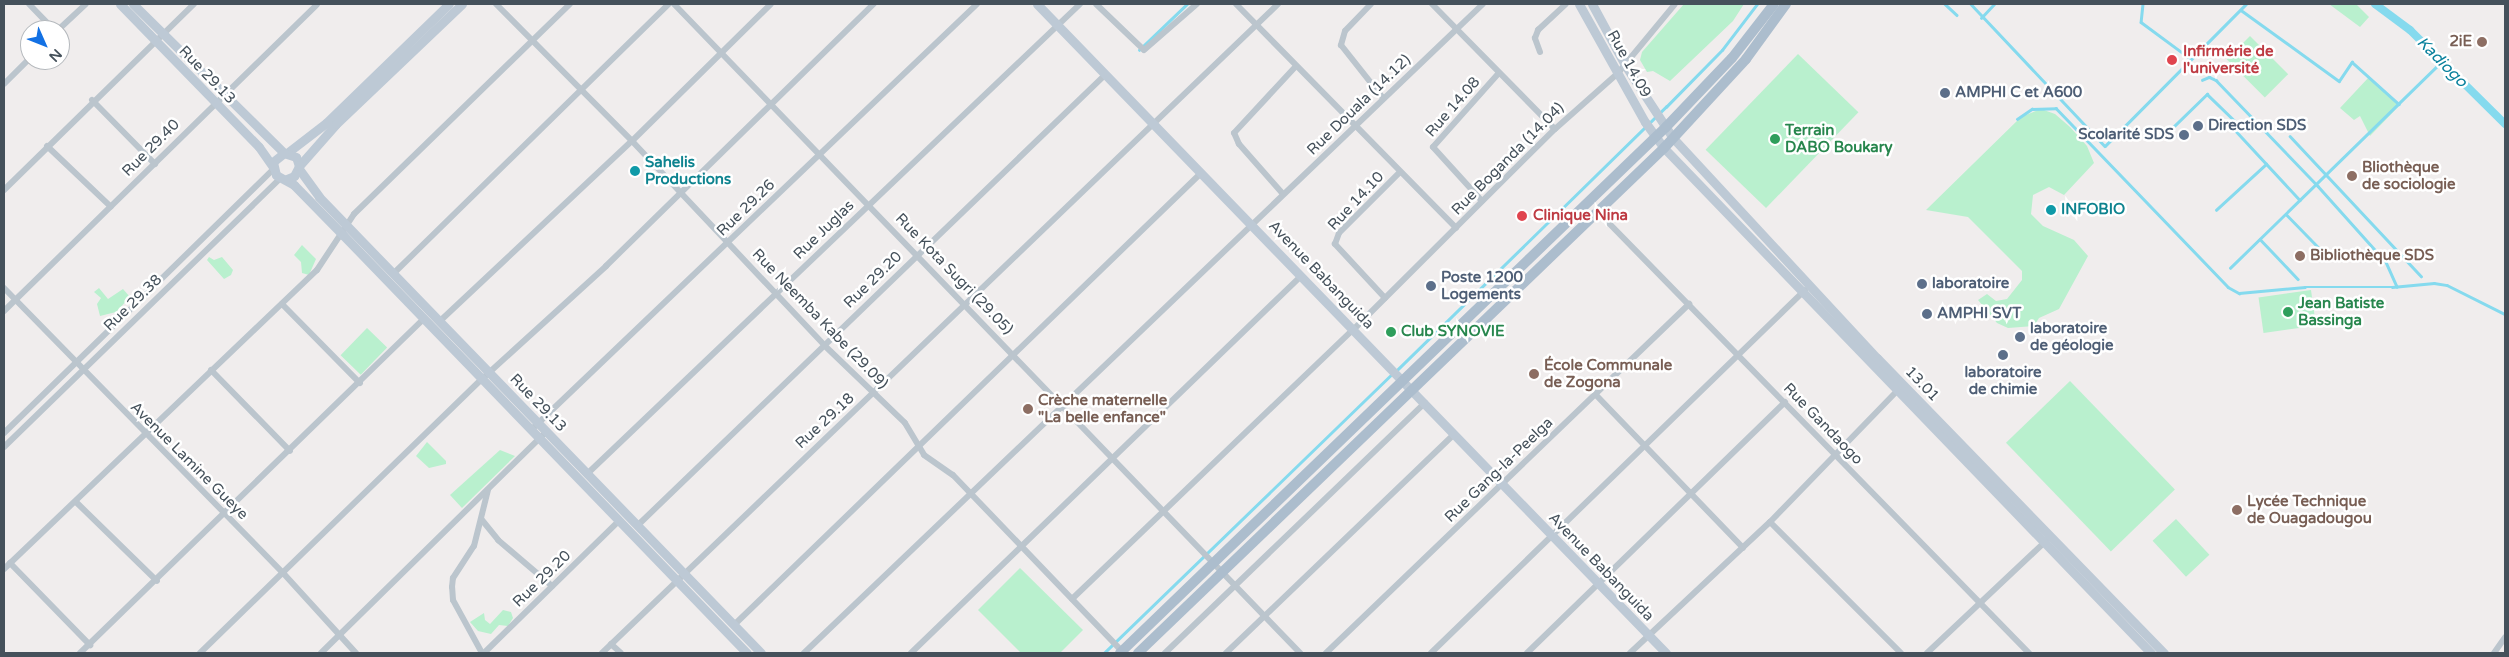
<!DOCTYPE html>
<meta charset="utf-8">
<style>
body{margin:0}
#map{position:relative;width:2509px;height:657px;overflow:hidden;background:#f0eded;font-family:"Varela Round",sans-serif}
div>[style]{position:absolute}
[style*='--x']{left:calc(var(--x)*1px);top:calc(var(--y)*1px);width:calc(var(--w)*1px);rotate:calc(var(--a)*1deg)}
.green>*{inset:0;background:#b9f0ce;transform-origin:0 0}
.stream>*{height:2.5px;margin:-1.25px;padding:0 1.25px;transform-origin:1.25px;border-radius:1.25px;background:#85daee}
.canal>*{height:8px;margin:-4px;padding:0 4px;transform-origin:4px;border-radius:4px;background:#85daee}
.street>*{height:6px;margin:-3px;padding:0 3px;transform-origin:3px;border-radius:3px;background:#bbc5cd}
.secondary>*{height:9px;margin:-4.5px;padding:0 4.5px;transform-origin:4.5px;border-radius:4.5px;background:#bdc9d5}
.primary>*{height:10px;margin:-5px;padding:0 5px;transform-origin:5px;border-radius:5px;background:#acbdcd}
.dots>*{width:14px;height:14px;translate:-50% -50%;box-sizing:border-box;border:2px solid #fff;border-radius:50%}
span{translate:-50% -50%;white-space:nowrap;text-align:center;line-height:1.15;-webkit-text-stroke:5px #fff;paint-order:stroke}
.education-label{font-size:15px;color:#785e54;font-weight:700}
.right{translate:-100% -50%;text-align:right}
.left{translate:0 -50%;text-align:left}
.health-label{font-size:15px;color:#be3a42;font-weight:700}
.street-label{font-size:15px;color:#45515b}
.service-label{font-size:15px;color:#4e5e75;font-weight:700}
.leisure-label{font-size:15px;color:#27864d;font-weight:700}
.culture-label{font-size:15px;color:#0d838f;font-weight:700}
.water-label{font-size:16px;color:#09809c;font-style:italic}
.frame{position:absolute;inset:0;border:5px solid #45515b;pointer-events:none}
.north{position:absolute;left:20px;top:20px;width:50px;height:50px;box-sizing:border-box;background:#fff;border:1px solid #b5b9bd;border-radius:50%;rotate:134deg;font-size:14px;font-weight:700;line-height:20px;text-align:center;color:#45515b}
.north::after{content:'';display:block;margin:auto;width:18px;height:22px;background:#1371e4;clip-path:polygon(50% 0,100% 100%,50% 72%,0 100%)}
</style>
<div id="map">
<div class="green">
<div style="clip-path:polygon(1684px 4px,1744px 4px,1733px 21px,1670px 81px,1653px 71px,1647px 72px,1640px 60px,1642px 52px)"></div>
<div style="clip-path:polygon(2329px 4px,2356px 4px,2369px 17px,2360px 27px)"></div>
<div style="left:2250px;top:36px;width:54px;height:33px;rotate:45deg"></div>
<div style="left:1798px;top:54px;width:84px;height:133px;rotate:44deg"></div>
<div style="clip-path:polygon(2369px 77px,2399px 106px,2370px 136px,2360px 116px,2354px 120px,2340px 108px)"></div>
<div style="clip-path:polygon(2041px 109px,2055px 114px,2070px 127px,2087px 146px,2094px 163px,2064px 195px,2049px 187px,2033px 195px,2031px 214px,2043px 226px,2074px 240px,2088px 256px,2059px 309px,2039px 318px,2034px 326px,2008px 328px,1997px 323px,1978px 300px,1987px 294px,1996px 301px,2007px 299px,2022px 280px,2022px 271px,1968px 217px,1926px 210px,2021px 117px)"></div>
<div style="clip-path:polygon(302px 245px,316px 259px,309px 275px,302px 273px,301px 262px,294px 255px)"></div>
<div style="clip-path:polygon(209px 257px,214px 260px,222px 257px,233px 270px,231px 275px,224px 279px,207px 260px)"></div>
<div style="clip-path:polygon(99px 288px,108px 299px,123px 289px,130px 297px,116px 312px,100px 316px,97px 304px,101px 298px,94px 292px)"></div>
<div style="left:2311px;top:290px;width:36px;height:53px;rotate:82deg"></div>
<div style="left:367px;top:328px;width:28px;height:38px;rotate:44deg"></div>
<div style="left:2070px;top:381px;width:151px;height:89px;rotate:46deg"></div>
<div style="clip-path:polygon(427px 442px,446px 461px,446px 464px,429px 468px,416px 456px)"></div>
<div style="clip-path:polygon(500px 450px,515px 456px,462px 508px,450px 495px)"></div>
<div style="left:2176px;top:519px;width:49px;height:32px;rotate:47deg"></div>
<div style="clip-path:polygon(1020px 568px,1083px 630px,1060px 653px,1021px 653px,978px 610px)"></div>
<div style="clip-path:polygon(503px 610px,511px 612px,513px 618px,508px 626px,499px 625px,491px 634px,478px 631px,470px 622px,484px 613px,485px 620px,490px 624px)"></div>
</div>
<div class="stream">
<div style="--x:1945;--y:4;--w:16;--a:43"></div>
<div style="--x:1971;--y:4;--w:195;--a:46.7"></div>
<div style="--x:2105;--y:146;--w:200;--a:-45.2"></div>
<div style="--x:2143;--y:4;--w:18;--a:96"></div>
<div style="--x:2141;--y:22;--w:62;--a:36.5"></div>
<div style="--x:2241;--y:10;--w:121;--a:35.9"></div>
<div style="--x:2339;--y:81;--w:23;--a:-56"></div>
<div style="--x:2352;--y:62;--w:63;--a:41.8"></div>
<div style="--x:1981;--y:18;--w:19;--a:-47"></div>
<div style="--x:1139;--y:50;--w:66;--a:-43.8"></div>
<div style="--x:2202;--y:80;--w:8;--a:-23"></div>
<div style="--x:2209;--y:77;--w:8;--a:23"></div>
<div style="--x:2216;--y:80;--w:147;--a:46.1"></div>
<div style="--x:2318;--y:186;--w:102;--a:48.2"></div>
<div style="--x:2386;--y:262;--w:27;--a:66"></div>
<div style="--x:2017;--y:119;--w:18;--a:-34"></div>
<div style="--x:2032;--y:109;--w:24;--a:-2"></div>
<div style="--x:2056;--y:108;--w:248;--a:46.1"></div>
<div style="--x:2228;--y:287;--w:13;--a:29"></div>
<div style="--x:2239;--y:293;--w:66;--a:-5.2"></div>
<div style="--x:2305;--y:287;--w:87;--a:0"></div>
<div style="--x:2392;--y:287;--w:42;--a:-5.4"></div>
<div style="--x:2434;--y:283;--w:13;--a:9"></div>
<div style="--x:2447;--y:285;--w:65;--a:26.6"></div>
<div style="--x:2167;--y:133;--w:56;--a:-44.3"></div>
<div style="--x:2207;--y:94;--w:46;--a:44.1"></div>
<div style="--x:2240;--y:126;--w:6;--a:129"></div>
<div style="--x:2236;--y:131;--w:94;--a:47.2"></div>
<div style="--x:2290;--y:136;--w:192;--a:46.9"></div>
<div style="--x:2216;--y:210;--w:68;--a:-42.6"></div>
<div style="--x:2286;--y:214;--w:53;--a:45.8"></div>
<div style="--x:2260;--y:239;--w:55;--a:46.5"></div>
<div style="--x:2230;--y:268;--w:296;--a:-44.3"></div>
<div style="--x:1396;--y:371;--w:378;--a:-44.4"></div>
<div style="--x:1666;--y:107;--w:80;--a:-45.5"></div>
<div style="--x:1722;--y:50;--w:58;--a:-52.7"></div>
<div style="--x:1104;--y:653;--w:401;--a:-44.1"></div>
</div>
<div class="canal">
<div style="--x:2375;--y:4;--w:44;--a:36.6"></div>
<div style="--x:2410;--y:30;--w:134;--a:44.7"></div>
</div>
<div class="street">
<div style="--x:29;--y:4;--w:36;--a:46"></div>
<div style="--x:496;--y:4;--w:193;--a:45.2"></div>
<div style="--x:632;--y:141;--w:280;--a:46.7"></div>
<div style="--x:824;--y:345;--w:112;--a:43.9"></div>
<div style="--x:905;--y:423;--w:37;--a:59"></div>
<div style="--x:924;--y:455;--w:35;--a:35"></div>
<div style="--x:953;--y:475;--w:244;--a:46.2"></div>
<div style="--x:674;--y:4;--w:902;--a:46.03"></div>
<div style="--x:1096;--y:4;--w:66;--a:43.8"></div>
<div style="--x:1144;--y:50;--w:70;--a:-41"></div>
<div style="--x:1236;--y:4;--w:314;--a:45.5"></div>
<div style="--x:1371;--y:4;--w:37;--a:134"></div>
<div style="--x:1345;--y:31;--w:15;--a:106"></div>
<div style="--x:1341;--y:45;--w:68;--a:51.6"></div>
<div style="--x:1432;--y:4;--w:175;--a:45.5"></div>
<div style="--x:58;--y:30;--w:38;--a:-43"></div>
<div style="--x:1540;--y:52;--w:15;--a:-110"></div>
<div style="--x:1535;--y:38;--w:9;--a:-69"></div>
<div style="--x:1538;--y:30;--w:38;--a:-43"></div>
<div style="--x:4;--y:84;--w:37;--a:-45"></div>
<div style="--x:92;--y:100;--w:90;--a:45.5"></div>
<div style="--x:47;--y:146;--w:88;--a:43.6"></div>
<div style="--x:4;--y:190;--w:266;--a:-44.4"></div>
<div style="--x:1283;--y:194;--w:67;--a:-131.3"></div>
<div style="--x:1239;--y:144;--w:12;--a:-114"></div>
<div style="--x:1234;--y:133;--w:91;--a:-47.2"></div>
<div style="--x:1482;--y:201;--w:73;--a:-132.2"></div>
<div style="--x:1433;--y:147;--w:99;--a:-48.3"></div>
<div style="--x:1598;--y:212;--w:617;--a:45.66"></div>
<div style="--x:394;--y:273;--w:385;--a:-44.4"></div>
<div style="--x:4;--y:288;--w:400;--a:45.6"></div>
<div style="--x:284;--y:574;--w:107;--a:47.7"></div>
<div style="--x:1385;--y:298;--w:74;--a:-132.8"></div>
<div style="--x:1335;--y:244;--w:12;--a:-70"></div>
<div style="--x:1339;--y:233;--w:85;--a:-45"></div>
<div style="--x:282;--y:304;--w:111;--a:45.4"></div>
<div style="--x:4;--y:311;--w:438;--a:-44.4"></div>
<div style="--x:440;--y:321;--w:263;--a:-43.2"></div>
<div style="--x:632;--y:141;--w:195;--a:-44.6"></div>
<div style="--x:211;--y:370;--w:113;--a:45.7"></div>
<div style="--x:1596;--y:395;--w:212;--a:46.1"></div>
<div style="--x:531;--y:430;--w:617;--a:-43.69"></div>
<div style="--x:4;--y:433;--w:376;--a:-44.4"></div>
<div style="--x:4;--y:447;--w:386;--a:-44.2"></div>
<div style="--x:587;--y:474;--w:681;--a:-43.63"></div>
<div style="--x:76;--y:502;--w:113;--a:44.3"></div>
<div style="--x:482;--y:520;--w:26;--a:51"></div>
<div style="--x:498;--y:540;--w:71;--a:40.4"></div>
<div style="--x:1770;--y:522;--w:185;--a:45"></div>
<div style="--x:637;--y:526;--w:650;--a:-43.94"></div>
<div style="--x:10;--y:563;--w:115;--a:45.7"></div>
<div style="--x:4;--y:569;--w:433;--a:-43.7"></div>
<div style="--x:317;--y:270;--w:67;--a:-56.5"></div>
<div style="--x:354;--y:214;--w:301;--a:-44.2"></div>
<div style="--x:1072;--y:599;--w:390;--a:-43.8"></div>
<div style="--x:1354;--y:329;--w:284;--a:-44.9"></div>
<div style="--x:1555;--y:129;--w:84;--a:-41.6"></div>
<div style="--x:1618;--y:73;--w:89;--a:-50.4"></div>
<div style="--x:734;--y:625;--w:650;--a:-44.06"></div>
<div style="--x:611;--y:644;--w:13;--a:42"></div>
<div style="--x:80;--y:653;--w:479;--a:-44.2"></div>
<div style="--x:200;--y:653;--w:393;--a:-44.2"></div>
<div style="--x:482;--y:379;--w:168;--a:-42.3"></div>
<div style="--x:606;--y:266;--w:375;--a:-44.4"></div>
<div style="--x:321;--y:653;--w:317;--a:-44.5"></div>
<div style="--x:482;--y:653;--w:60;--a:-118.7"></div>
<div style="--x:453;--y:600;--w:13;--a:-94"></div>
<div style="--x:452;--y:587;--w:9;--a:-84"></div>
<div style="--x:453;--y:578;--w:38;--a:-57"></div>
<div style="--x:474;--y:546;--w:58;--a:-76"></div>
<div style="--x:484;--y:653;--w:187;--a:-44.4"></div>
<div style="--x:602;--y:653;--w:937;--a:-43.83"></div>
<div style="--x:804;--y:653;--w:939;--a:-43.71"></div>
<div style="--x:911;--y:653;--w:542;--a:-44.03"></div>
<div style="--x:1165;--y:653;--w:361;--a:-43.9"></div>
<div style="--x:1226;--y:653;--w:316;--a:-43.8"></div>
<div style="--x:1326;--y:653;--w:504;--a:-43.87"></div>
<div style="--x:1431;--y:653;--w:521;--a:-44.14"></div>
<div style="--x:1527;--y:653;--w:360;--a:-44.2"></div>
<div style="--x:1630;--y:653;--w:192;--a:-43.1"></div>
<div style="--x:1770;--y:522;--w:188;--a:-45.9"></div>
<div style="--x:1927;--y:653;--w:165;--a:-43.3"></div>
<div style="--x:2494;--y:653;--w:19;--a:-55"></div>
</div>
<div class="secondary">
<div style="--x:120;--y:4;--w:199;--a:45.8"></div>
<div style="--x:259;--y:147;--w:24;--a:55"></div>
<div style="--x:133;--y:4;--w:212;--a:44.6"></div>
<div style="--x:1037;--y:4;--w:904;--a:45.9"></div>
<div style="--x:1579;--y:4;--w:135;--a:60.8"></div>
<div style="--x:1645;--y:122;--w:32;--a:54"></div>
<div style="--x:1664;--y:148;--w:702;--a:46.04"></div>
<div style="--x:1592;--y:4;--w:69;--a:61.6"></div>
<div style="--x:1625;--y:65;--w:87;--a:56.7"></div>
<div style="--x:1673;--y:138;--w:300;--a:47.2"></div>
<div style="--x:1877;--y:358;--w:412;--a:45.8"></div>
<div style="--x:287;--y:153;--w:49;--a:-37.6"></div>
<div style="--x:326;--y:123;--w:171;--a:-44.1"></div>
<div style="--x:299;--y:166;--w:56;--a:-48.6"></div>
<div style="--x:336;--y:124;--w:174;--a:-43.6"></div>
<div style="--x:299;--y:169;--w:34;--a:54"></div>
<div style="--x:319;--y:197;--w:635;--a:45.89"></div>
<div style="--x:287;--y:179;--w:8;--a:-23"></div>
<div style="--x:294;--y:176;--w:11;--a:-63"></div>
<div style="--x:299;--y:166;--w:9;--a:-108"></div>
<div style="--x:296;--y:157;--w:13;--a:-162"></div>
<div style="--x:284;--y:153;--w:14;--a:141"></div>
<div style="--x:273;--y:162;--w:13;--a:77"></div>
<div style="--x:276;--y:175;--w:21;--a:29"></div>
<div style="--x:294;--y:185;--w:70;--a:45.6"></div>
<div style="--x:343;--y:235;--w:581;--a:45.98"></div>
</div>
<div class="primary">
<div style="--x:1120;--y:653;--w:758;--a:-43.93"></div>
<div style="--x:1666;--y:127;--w:95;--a:-46.3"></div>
<div style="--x:1732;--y:58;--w:68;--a:-52.1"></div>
<div style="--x:1138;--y:653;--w:729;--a:-43.83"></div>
<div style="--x:1664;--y:148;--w:121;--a:-47.3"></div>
<div style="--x:1746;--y:59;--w:68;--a:-54"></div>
</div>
<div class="dots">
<div style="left:2482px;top:42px;background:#8d6e63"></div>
<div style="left:2172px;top:60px;background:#e0444e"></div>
<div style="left:1945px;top:93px;background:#5c6f8a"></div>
<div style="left:2198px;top:126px;background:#5c6f8a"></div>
<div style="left:2184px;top:135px;background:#5c6f8a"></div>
<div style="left:1775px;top:139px;background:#2e9e5b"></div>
<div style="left:635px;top:171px;background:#0f9aa8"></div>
<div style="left:2352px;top:176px;background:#8d6e63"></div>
<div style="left:2051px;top:210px;background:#0f9aa8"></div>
<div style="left:1522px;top:216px;background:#e0444e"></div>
<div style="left:2300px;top:256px;background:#8d6e63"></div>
<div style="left:1922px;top:284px;background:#5c6f8a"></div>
<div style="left:1431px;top:286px;background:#5c6f8a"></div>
<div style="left:2288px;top:312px;background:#2e9e5b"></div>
<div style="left:1927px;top:314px;background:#5c6f8a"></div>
<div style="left:1391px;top:332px;background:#2e9e5b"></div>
<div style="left:2020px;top:337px;background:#5c6f8a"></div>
<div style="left:2003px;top:355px;background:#5c6f8a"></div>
<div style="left:1534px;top:374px;background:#8d6e63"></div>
<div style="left:1028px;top:409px;background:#8d6e63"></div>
<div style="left:2237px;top:510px;background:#8d6e63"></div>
</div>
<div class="education-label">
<span class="right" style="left:2472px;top:42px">2iE</span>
<span class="left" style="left:2362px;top:176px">Bliothèque<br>de sociologie</span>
<span class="left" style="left:2310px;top:256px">Bibliothèque SDS</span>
<span class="left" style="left:1544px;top:374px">École Communale<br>de Zogona</span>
<span class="left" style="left:1038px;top:409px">Crèche maternelle<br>"La belle enfance"</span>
<span class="left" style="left:2247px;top:510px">Lycée Technique<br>de Ouagadougou</span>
</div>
<div class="health-label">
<span class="left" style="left:2183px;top:60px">Infirmérie de<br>l'université</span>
<span class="left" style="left:1533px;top:216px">Clinique Nina</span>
</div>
<div class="street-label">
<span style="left:1629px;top:64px;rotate:61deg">Rue 14.09</span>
<span style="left:207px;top:75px;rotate:46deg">Rue 29.13</span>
<span style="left:1359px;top:105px;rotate:-44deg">Rue Douala (14.12)</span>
<span style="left:1453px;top:107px;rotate:-49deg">Rue 14.08</span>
<span style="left:151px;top:148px;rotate:-45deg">Rue 29.40</span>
<span style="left:1508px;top:159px;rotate:-45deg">Rue Boganda (14.04)</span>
<span style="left:1356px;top:201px;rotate:-47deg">Rue 14.10</span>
<span style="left:746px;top:208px;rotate:-44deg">Rue 29.26</span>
<span style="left:824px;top:230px;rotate:-44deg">Rue Juglas</span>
<span style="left:954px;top:274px;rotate:46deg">Rue Kota Sugri (29.05)</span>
<span style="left:1321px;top:275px;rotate:46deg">Avenue Babanguida</span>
<span style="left:873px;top:280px;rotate:-44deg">Rue 29.20</span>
<span style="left:133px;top:303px;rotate:-44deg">Rue 29.38</span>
<span style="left:820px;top:319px;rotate:46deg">Rue Neemba Kabe (29.09)</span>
<span style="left:1922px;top:384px;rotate:46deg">13.01</span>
<span style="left:538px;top:403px;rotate:46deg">Rue 29.13</span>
<span style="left:825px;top:421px;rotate:-43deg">Rue 29.18</span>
<span style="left:1823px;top:424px;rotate:46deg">Rue Gandaogo</span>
<span style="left:189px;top:461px;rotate:45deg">Avenue Lamine Gueye</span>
<span style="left:1499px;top:470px;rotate:-44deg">Rue Gang-la-Peelga</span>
<span style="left:1601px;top:567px;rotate:46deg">Avenue Babanguida</span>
<span style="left:542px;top:579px;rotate:-44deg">Rue 29.20</span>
</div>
<div class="service-label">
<span class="left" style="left:1955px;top:93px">AMPHI C et A600</span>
<span class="left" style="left:2208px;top:126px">Direction SDS</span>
<span class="right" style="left:2174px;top:135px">Scolarité SDS</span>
<span class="left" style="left:1441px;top:286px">Poste 1200<br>Logements</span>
<span class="left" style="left:1932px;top:284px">laboratoire</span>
<span class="left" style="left:1937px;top:314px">AMPHI SVT</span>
<span class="left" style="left:2030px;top:337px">laboratoire<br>de géologie</span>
<span style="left:2003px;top:381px">laboratoire<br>de chimie</span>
</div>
<div class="leisure-label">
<span class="left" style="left:1785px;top:139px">Terrain<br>DABO Boukary</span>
<span class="left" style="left:2298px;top:312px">Jean Batiste<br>Bassinga</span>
<span class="left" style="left:1401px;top:332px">Club SYNOVIE</span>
</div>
<div class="culture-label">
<span class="left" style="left:645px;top:171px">Sahelis<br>Productions</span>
<span class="left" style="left:2061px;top:210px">INFOBIO</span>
</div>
<div class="water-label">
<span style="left:2442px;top:62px;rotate:45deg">Kadiogo</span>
</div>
<div class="frame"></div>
<div class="north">N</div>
</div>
